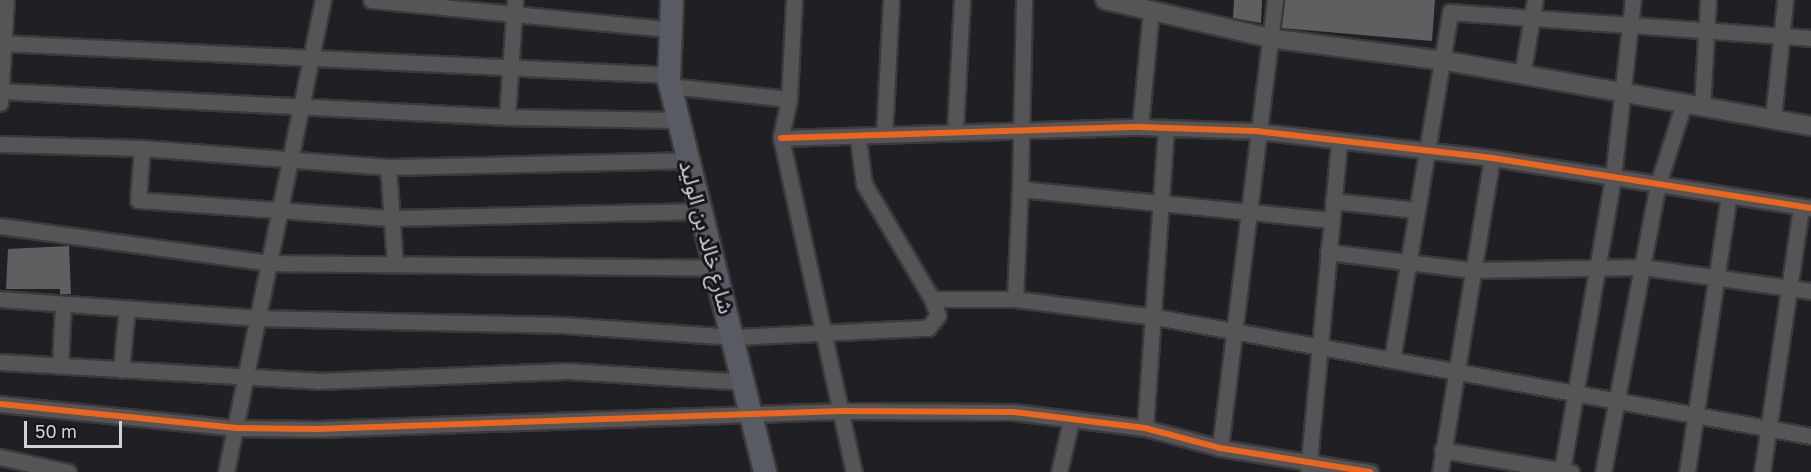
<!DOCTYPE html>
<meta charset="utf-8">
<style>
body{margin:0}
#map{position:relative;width:1811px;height:472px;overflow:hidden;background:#201f23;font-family:"Golos Text","Noto Sans Arabic",sans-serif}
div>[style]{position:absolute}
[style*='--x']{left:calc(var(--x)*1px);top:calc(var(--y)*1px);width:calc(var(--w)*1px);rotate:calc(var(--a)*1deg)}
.building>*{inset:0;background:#5f5e61}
.roads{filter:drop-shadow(2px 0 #3a393c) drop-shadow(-2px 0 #3a393c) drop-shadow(0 2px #3a393c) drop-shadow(0 -2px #3a393c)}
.minor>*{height:15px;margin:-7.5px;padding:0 7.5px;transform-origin:7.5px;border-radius:7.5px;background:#555457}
.tertiary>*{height:18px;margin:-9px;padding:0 9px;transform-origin:9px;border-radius:9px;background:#555457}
.primary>*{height:22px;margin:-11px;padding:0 11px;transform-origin:11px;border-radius:11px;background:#595b64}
.cycleway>*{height:6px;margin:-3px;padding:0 3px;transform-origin:3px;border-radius:3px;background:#eb651d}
span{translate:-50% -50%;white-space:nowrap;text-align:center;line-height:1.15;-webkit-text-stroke:6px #16151a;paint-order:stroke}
.street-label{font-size:21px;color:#d2d1d5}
.scale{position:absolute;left:24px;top:421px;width:98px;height:27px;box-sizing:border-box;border:3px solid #d2d1d5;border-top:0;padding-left:8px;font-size:18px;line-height:21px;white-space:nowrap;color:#d2d1d5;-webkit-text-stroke:4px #16151a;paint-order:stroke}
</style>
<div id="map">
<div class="building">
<div style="clip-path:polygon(1234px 0,1262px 0,1261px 23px,1233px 18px)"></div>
<div style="clip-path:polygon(1285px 0,1435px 0,1432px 41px,1281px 28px)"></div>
<div style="clip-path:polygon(69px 246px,71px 294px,60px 294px,60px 289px,6px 289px,8px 249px)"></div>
</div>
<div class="roads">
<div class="minor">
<div style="--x:371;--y:0;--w:299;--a:5.6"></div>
<div style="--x:794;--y:0;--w:99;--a:92.9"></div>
<div style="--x:789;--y:99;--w:40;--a:102"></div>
<div style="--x:781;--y:138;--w:342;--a:77.7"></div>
<div style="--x:1024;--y:0;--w:189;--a:91.2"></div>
<div style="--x:1020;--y:189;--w:313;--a:5.7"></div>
<div style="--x:0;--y:43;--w:673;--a:2.73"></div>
<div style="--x:1522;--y:75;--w:76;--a:-80.2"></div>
<div style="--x:670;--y:86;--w:120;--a:6.2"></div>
<div style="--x:0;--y:91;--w:508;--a:2.94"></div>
<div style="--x:507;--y:117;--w:170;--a:1"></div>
<div style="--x:0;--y:103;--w:103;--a:-86.7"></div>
<div style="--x:1702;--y:107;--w:107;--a:-86.8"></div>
<div style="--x:507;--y:117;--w:117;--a:-86.1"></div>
<div style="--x:1773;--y:119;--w:120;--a:-84.2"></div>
<div style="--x:1140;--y:127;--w:117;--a:-84.6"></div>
<div style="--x:955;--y:132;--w:132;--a:-87"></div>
<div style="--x:884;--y:135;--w:135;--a:-87"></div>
<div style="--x:781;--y:138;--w:359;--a:-1.8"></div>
<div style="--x:1140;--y:127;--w:116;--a:2"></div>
<div style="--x:1256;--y:131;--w:238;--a:6.5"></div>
<div style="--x:1492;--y:158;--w:323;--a:8.9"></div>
<div style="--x:0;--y:144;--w:142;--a:1.6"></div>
<div style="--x:142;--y:148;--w:247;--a:4.4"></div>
<div style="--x:388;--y:167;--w:298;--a:-1.3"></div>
<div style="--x:142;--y:148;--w:52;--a:94.4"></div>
<div style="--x:138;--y:200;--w:255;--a:4.1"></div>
<div style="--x:392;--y:218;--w:308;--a:-1.3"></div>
<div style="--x:388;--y:167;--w:97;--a:85.9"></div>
<div style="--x:1333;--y:201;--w:84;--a:6.1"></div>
<div style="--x:0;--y:226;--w:272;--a:7.8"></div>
<div style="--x:269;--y:263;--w:446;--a:0.6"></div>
<div style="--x:1328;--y:252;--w:143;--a:7.2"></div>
<div style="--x:1470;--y:270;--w:173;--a:-1"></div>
<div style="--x:1643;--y:267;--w:170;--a:8.1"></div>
<div style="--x:0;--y:299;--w:259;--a:4.2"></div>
<div style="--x:258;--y:318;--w:305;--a:1.3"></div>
<div style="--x:563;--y:325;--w:171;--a:4"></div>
<div style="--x:734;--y:337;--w:194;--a:-2.7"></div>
<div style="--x:928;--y:328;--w:16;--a:-52"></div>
<div style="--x:938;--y:315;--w:17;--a:-111"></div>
<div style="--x:932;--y:299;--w:134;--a:-120.6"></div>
<div style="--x:864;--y:184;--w:46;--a:-97.4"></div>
<div style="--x:932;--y:299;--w:83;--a:0"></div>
<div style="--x:1015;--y:299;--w:142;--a:7.3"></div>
<div style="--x:1156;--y:317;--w:666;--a:10.3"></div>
<div style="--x:1015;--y:299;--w:110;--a:-87.4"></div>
<div style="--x:1392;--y:360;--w:353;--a:-80.5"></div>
<div style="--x:1450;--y:12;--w:362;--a:4.1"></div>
<div style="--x:0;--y:362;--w:318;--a:3.4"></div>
<div style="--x:317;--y:381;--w:250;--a:-2.3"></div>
<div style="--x:567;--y:371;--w:179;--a:3.5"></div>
<div style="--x:60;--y:366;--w:62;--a:-87.2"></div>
<div style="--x:121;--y:370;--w:62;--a:-84.5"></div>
<div style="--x:0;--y:404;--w:236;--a:5.8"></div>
<div style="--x:235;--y:428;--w:82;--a:0.7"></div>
<div style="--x:317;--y:429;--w:524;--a:-1.97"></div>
<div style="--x:841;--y:411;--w:172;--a:0.3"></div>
<div style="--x:1013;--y:412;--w:133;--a:6.9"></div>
<div style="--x:1145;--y:428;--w:78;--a:14.9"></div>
<div style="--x:1220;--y:448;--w:152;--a:9.1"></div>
<div style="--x:1145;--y:428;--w:301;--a:-86"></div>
<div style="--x:1220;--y:448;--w:451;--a:-83"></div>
<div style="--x:1442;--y:450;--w:131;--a:9.7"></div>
<div style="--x:0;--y:457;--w:70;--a:12.4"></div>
<div style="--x:1562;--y:470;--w:297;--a:-80.1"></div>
<div style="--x:1613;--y:177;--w:178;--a:-83.6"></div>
<div style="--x:226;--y:472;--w:482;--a:-78.4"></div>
<div style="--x:1059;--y:472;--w:52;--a:-76.8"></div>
<div style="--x:1308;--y:472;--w:330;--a:-84.6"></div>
<div style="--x:1440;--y:472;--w:318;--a:-80.6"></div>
<div style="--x:1603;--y:472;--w:293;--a:-79.2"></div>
<div style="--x:1658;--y:184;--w:85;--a:-72.2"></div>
<div style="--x:1687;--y:472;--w:280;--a:-81.4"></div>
<div style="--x:1762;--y:472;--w:268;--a:-81.6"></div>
</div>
<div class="tertiary">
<div style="--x:1105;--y:0;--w:168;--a:13"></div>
<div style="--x:1269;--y:38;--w:178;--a:7.4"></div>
<div style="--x:1446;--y:61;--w:371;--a:10.1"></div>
</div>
<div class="primary">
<div style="--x:672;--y:0;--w:81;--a:92.1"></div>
<div style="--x:669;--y:81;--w:403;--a:76.2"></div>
</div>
</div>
<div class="cycleway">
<div style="--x:781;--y:138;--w:359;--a:-1.8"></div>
<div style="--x:1140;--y:127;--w:116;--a:2"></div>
<div style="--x:1256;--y:131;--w:238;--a:6.5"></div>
<div style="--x:1492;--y:158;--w:323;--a:8.9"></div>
<div style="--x:0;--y:404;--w:236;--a:5.8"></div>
<div style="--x:235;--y:428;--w:82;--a:0.7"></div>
<div style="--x:317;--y:429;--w:524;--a:-1.97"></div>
<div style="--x:841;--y:411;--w:172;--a:0.3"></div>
<div style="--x:1013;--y:412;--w:133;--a:6.9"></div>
<div style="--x:1145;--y:428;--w:78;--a:14.9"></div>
<div style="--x:1220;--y:448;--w:152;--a:9.1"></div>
</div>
<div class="street-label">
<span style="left:707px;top:237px;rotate:75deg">شارع خالد بن الوليد</span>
</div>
<div class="scale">50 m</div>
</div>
